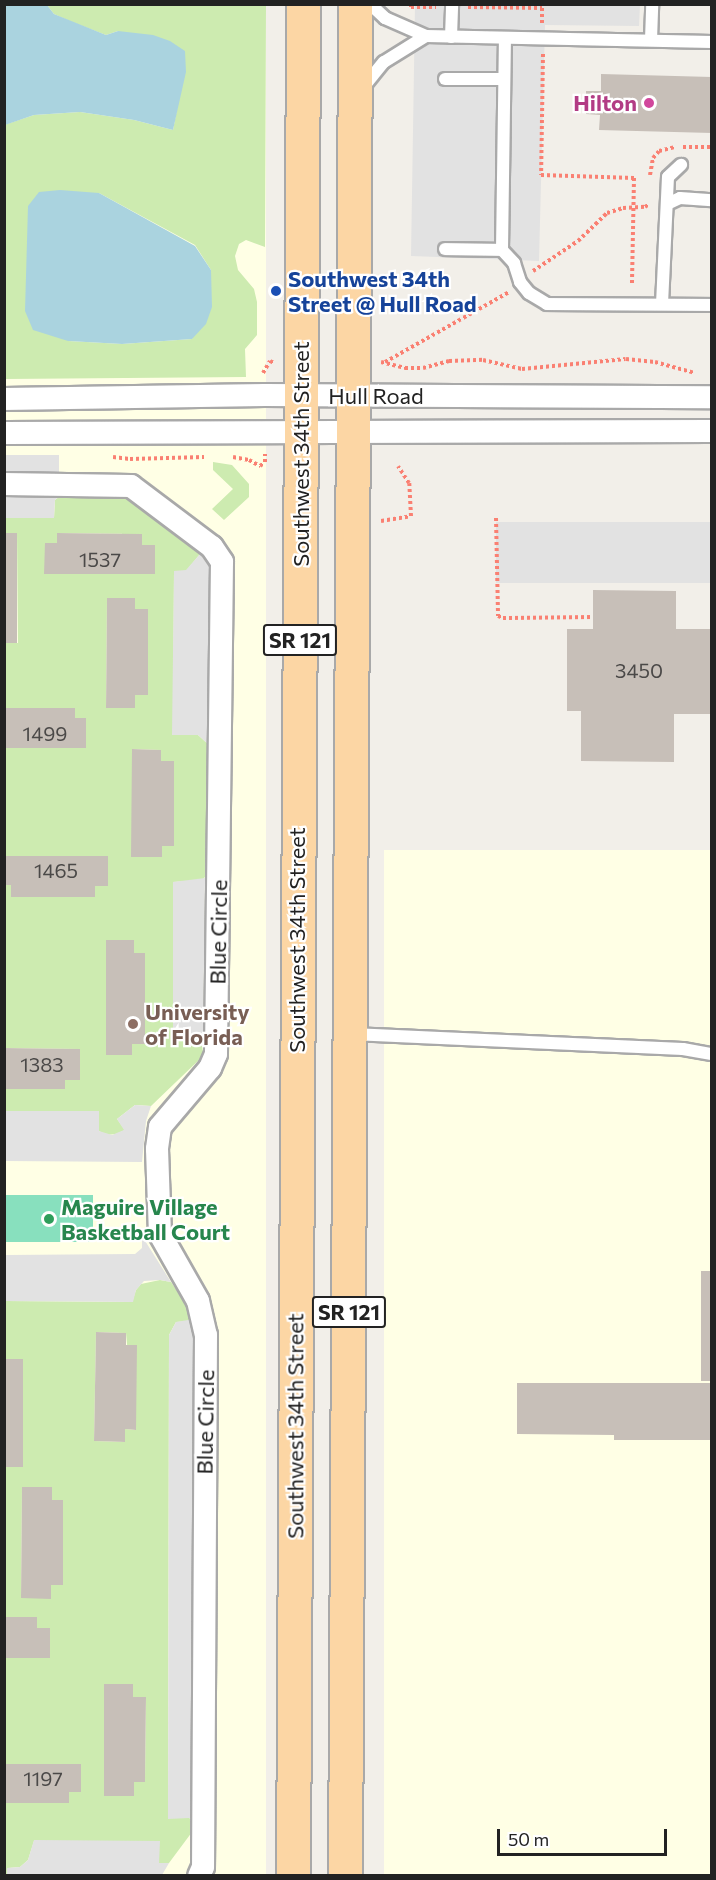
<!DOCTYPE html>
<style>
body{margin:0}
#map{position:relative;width:716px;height:1880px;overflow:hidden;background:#f2efe9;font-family:Commissioner,sans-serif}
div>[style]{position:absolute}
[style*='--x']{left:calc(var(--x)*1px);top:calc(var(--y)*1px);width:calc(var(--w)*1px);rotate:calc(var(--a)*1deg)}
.education>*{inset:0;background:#ffffe5;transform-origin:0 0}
.grass>*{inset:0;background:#cdebb0}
.pitch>*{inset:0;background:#88e0be;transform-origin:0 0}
.parking>*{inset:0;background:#e2e2e2;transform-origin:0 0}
.water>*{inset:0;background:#aad3df}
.building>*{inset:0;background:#c7bfb8;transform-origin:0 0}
.path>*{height:4px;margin-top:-2px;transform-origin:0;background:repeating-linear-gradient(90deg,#fa8072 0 3px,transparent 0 6px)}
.roads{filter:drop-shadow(2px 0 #a9a9a9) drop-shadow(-2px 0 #a9a9a9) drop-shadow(0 2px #a9a9a9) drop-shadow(0 -2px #a9a9a9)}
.lane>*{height:12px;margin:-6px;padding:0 6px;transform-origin:6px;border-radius:6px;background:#fff}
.street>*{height:22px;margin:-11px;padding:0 11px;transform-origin:11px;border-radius:11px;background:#fff}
.primary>*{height:33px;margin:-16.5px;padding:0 16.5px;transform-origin:16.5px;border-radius:16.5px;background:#fcd6a4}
.dots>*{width:16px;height:16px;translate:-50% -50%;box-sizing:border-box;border:3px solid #fff;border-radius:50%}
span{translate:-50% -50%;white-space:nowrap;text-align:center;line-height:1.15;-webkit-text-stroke:4.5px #fff;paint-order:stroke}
.number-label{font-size:20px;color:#4b4948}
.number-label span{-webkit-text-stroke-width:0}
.shield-label span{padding:2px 4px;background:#fff;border:2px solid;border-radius:4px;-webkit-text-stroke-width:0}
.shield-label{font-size:21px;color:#222;font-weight:700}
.hotel-label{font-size:22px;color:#b23c85;font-weight:700}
.right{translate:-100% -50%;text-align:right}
.transit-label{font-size:22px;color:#164399;font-weight:700}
.left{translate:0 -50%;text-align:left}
.street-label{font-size:22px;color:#222}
.education-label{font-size:22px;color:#785e54;font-weight:700}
.leisure-label{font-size:22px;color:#27864d;font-weight:700}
.frame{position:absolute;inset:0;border:6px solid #222;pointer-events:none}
.scale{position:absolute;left:497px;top:1829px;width:170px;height:27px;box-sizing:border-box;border:3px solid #222;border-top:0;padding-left:8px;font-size:18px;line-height:21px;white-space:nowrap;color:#222;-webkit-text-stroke:4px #fff;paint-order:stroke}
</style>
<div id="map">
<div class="education">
<div style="left:5px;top:5px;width:261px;height:1871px"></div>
<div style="left:384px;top:850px;width:327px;height:1026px"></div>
</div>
<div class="grass">
<div style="clip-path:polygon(evenodd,47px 5px,266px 5px,265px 247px,246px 240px,239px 244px,235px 256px,238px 270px,254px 289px,257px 302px,257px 335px,245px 349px,246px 377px,5px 379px,4px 125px,34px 115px,80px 112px,134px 120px,173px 130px,178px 104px,118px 31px,106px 35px,72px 22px,54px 14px,47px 5px,99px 193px,195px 245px,211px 270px,192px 339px,122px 344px,68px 341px,99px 193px)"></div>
<div style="clip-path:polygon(213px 462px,232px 465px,249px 484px,249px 497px,224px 520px,212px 509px,233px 489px,213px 470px)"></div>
<div style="clip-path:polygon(evenodd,121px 494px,200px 554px,186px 571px,174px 571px,173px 735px,198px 735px,209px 745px,207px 875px,202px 880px,173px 882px,173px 1037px,196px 1038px,202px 1045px,203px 1052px,201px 1058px,151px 1106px,135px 1105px,117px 1119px,125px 1130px,116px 1134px,106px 1135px,99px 1131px,98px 1111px,5px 1111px,5px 1089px,65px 1089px,65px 1080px,80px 1080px,80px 1049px,5px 1048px,5px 885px,108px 885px,108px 856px,5px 856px,5px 748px,86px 748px,86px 719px,75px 718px,75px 708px,5px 708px,5px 643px,18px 643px,17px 533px,5px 533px,5px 518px,54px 518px,55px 500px,60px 496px,121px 494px,58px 533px,142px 534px,142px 545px,155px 545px,155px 574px,45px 573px,45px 544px,57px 543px,58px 533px,121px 494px,107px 598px,134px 598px,135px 609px,148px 609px,148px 695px,135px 695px,135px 708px,106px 708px,107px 598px,121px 494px,132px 749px,161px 750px,161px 761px,174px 761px,174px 846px,162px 846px,162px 857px,132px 857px,132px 749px,121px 494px,107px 940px,134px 940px,134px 953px,145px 954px,145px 1043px,132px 1044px,132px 1055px,107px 940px)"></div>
<div style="clip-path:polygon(evenodd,160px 1280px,171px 1282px,193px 1314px,192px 1321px,176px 1322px,169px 1335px,168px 1818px,189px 1818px,194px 1820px,195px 1828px,169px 1863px,159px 1864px,159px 1841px,34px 1841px,28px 1860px,20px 1867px,8px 1868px,7px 1875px,5px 1875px,5px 1803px,68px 1803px,69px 1792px,81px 1791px,81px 1764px,5px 1764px,5px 1658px,50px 1658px,50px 1629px,37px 1628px,37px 1617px,5px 1617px,5px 1467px,23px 1467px,23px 1360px,5px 1359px,5px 1301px,132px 1302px,136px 1290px,141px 1284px,160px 1280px,96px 1332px,126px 1333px,135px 1430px,125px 1429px,124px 1442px,94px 1441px,96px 1332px,160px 1280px,22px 1487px,52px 1487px,52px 1500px,63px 1500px,63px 1585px,51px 1585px,21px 1598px,22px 1487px,160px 1280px,104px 1684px,133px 1697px,146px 1697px,145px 1782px,134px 1782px,134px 1796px,104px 1796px,104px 1684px)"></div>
</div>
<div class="pitch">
<div style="left:5px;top:1195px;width:88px;height:47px"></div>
</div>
<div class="parking">
<div style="clip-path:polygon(415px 5px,640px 5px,639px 26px,545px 25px,539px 261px,411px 256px)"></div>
<div style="left:5px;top:455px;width:54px;height:17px"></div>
<div style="clip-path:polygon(5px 495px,60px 496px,55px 500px,54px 518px,5px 518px)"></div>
<div style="left:496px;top:522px;width:215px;height:61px"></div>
<div style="clip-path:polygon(200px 554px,211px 569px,209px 745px,198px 735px,172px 735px,174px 571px,186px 570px)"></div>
<div style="clip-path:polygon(205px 878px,203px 1048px,196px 1038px,173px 1037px,173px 882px)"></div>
<div style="clip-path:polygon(135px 1105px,151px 1106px,146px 1121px,142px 1162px,5px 1161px,5px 1111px,99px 1111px,99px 1131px,112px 1135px,124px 1130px,117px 1119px)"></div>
<div style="clip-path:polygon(142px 1236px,171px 1282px,160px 1280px,144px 1281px,136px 1290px,133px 1302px,5px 1301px,5px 1255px,135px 1254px,142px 1248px)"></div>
<div style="clip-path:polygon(194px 1319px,196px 1825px,194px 1820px,189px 1818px,168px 1819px,169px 1335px,176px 1322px)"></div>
<div style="clip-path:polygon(34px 1840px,160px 1841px,159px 1863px,169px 1863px,162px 1875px,7px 1875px,7px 1868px,20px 1867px,28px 1860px)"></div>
</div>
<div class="water">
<div style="clip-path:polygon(4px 5px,47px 5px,54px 14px,106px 35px,118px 31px,153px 35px,170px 41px,185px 51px,186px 72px,173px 130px,134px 120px,80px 112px,34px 115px,5px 125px)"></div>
<div style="clip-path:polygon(60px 190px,99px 193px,195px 246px,211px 270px,212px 307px,206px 324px,192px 339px,122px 344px,68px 341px,33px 330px,25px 311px,28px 206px,39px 192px)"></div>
</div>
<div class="building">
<div style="clip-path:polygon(601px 74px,712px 77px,712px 133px,599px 130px,600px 115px,586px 114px,586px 91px,601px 91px)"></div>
<div style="left:4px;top:533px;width:13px;height:110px"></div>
<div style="clip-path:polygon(57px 533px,142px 534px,142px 545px,155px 545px,155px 574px,44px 574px,45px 543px,57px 543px)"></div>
<div style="clip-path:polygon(593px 590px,676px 591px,676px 629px,712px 629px,712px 714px,674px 714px,674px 762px,581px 761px,581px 711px,567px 711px,567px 629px,593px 629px)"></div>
<div style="clip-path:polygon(107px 598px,135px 598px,135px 609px,148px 609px,148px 695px,135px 695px,135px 708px,106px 708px)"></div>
<div style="clip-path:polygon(4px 708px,75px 708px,75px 718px,86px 718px,86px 748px,4px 748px)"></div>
<div style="clip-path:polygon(132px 749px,161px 750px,161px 761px,174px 761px,174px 846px,162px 846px,162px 857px,131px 857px)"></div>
<div style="clip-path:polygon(4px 856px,108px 856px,108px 886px,95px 886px,95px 897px,11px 897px,11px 885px,4px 885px)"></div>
<div style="clip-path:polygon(106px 940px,134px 940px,134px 953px,145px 953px,145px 1044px,132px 1044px,132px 1055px,106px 1055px)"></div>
<div style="clip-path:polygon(4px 1048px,80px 1049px,80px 1080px,65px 1080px,65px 1089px,4px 1089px)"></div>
<div style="left:701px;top:1271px;width:11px;height:110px"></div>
<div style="clip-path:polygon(96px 1332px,126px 1333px,126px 1345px,137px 1345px,136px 1430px,125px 1429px,125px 1442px,94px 1441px)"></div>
<div style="left:4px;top:1359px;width:19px;height:108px"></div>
<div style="clip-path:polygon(517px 1383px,712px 1383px,712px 1440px,614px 1440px,614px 1435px,517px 1434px)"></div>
<div style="clip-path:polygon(22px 1487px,52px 1487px,52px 1500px,63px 1500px,63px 1585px,51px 1585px,51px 1599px,21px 1598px)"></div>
<div style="clip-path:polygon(4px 1617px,37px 1617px,37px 1628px,50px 1628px,50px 1658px,4px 1658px)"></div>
<div style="clip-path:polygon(104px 1684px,133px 1684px,133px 1697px,146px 1697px,145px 1782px,134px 1782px,134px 1796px,104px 1796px)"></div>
<div style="clip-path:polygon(4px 1764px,81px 1764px,81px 1792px,69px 1792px,69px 1803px,4px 1803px)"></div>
</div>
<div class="path">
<div style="--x:411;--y:4;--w:3;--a:90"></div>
<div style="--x:411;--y:7;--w:25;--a:0"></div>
<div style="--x:468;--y:7;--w:74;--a:0.8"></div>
<div style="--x:542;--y:8;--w:15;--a:90"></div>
<div style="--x:543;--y:54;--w:121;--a:90.9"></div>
<div style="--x:541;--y:175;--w:93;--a:1.8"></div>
<div style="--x:634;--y:178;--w:108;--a:91.1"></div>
<div style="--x:683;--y:147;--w:29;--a:0"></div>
<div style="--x:650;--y:175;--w:17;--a:-80"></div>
<div style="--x:653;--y:158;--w:9;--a:-49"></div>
<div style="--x:659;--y:151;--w:16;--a:-14"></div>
<div style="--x:533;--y:271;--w:54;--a:-33.7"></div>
<div style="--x:578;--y:241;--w:40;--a:-44"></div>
<div style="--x:607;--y:213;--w:17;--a:-17"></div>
<div style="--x:623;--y:208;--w:22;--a:-3"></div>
<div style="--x:645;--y:207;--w:5;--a:-37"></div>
<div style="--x:381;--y:362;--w:25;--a:14"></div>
<div style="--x:405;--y:368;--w:18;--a:0"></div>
<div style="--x:423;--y:368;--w:27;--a:-15"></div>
<div style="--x:449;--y:361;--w:34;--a:-2"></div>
<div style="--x:483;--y:360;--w:40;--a:13"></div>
<div style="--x:522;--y:369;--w:104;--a:-5.5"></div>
<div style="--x:626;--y:359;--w:29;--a:6"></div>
<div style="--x:655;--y:362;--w:41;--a:15.4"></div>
<div style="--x:385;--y:362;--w:142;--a:-29.4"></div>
<div style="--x:263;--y:373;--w:14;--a:-60"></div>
<div style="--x:270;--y:361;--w:4;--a:27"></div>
<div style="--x:113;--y:457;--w:17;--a:7"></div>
<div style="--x:130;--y:459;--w:74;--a:-1.5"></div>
<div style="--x:233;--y:457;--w:16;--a:11"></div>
<div style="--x:249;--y:460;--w:13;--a:29"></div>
<div style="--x:260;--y:466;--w:6;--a:-39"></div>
<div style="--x:265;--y:462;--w:8;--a:-90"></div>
<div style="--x:496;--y:518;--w:98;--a:88.8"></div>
<div style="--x:498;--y:616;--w:5;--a:22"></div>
<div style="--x:503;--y:618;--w:90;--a:-0.6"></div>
<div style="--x:381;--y:521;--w:30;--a:-9"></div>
<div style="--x:411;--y:516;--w:33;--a:-93"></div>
<div style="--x:409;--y:483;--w:20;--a:-123"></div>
</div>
<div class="roads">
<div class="lane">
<div style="--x:426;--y:36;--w:286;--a:1.2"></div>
<div style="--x:451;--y:37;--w:33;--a:-88"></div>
<div style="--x:651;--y:40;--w:36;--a:-88"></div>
<div style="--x:445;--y:79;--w:59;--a:0"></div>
<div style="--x:361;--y:90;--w:36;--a:-51"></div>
<div style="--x:384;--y:62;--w:49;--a:-31.8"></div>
<div style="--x:426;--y:36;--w:45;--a:-156.3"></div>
<div style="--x:385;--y:18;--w:21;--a:-137"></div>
<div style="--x:667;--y:204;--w:14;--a:-25"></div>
<div style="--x:680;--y:198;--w:32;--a:4"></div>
<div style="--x:445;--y:249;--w:57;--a:1"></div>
<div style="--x:502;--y:250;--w:212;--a:-89.2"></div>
<div style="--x:502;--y:250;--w:18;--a:47"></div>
<div style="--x:514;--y:263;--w:20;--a:72"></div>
<div style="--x:520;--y:282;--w:14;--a:51"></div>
<div style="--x:529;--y:293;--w:21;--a:31"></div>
<div style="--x:547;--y:304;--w:165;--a:0.3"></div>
<div style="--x:662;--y:304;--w:127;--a:-87.3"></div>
<div style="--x:668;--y:177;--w:18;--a:-43"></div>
<div style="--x:352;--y:1034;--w:331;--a:2.6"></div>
<div style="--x:683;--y:1049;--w:29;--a:10"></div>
</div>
<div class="street">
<div style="--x:4;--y:399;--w:261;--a:-0.9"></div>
<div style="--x:265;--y:395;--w:447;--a:0.3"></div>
<div style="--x:4;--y:433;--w:708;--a:-0.16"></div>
<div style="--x:4;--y:484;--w:127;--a:0.9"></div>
<div style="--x:131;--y:486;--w:101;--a:37"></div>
<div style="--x:212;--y:547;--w:18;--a:56"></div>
<div style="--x:222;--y:562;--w:492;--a:90.7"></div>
<div style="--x:216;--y:1054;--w:15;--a:113"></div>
<div style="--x:210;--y:1068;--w:77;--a:130.3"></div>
<div style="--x:160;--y:1127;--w:22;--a:98"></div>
<div style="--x:157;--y:1149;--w:85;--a:88"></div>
<div style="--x:160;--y:1234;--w:77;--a:60.4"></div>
<div style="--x:198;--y:1301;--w:35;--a:77"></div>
<div style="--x:206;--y:1335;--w:532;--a:90.32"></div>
<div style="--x:203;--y:1867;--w:10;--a:114"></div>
</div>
<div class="primary">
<div style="--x:293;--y:1876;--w:1872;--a:-89.69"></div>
<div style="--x:345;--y:1876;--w:1872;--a:-89.69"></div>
</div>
</div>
<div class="dots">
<div style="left:649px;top:103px;background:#d1479c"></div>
<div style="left:276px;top:291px;background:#1a4fb4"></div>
<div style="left:133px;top:1024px;background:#8d6e63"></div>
<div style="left:49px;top:1219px;background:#2e9e5b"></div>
</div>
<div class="number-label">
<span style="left:100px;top:559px">1537</span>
<span style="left:639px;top:670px">3450</span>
<span style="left:45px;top:733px">1499</span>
<span style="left:56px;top:870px">1465</span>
<span style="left:42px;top:1064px">1383</span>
<span style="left:43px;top:1778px">1197</span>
</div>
<div class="shield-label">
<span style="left:300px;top:640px">SR 121</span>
<span style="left:349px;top:1312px">SR 121</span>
</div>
<div class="hotel-label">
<span class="right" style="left:637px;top:103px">Hilton</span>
</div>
<div class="transit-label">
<span class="left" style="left:288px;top:291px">Southwest 34th<br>Street @ Hull Road</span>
</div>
<div class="street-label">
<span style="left:376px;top:396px">Hull Road</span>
<span style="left:301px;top:454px;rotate:-90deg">Southwest 34th Street</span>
<span style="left:218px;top:932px;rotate:-89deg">Blue Circle</span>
<span style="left:297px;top:940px;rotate:-90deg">Southwest 34th Street</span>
<span style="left:205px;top:1422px;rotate:-89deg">Blue Circle</span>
<span style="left:295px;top:1426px;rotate:-90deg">Southwest 34th Street</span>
</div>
<div class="education-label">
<span class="left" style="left:145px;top:1024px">University<br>of Florida</span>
</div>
<div class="leisure-label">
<span class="left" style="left:61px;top:1219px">Maguire Village<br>Basketball Court</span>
</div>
<div class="frame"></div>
<div class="scale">50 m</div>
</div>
